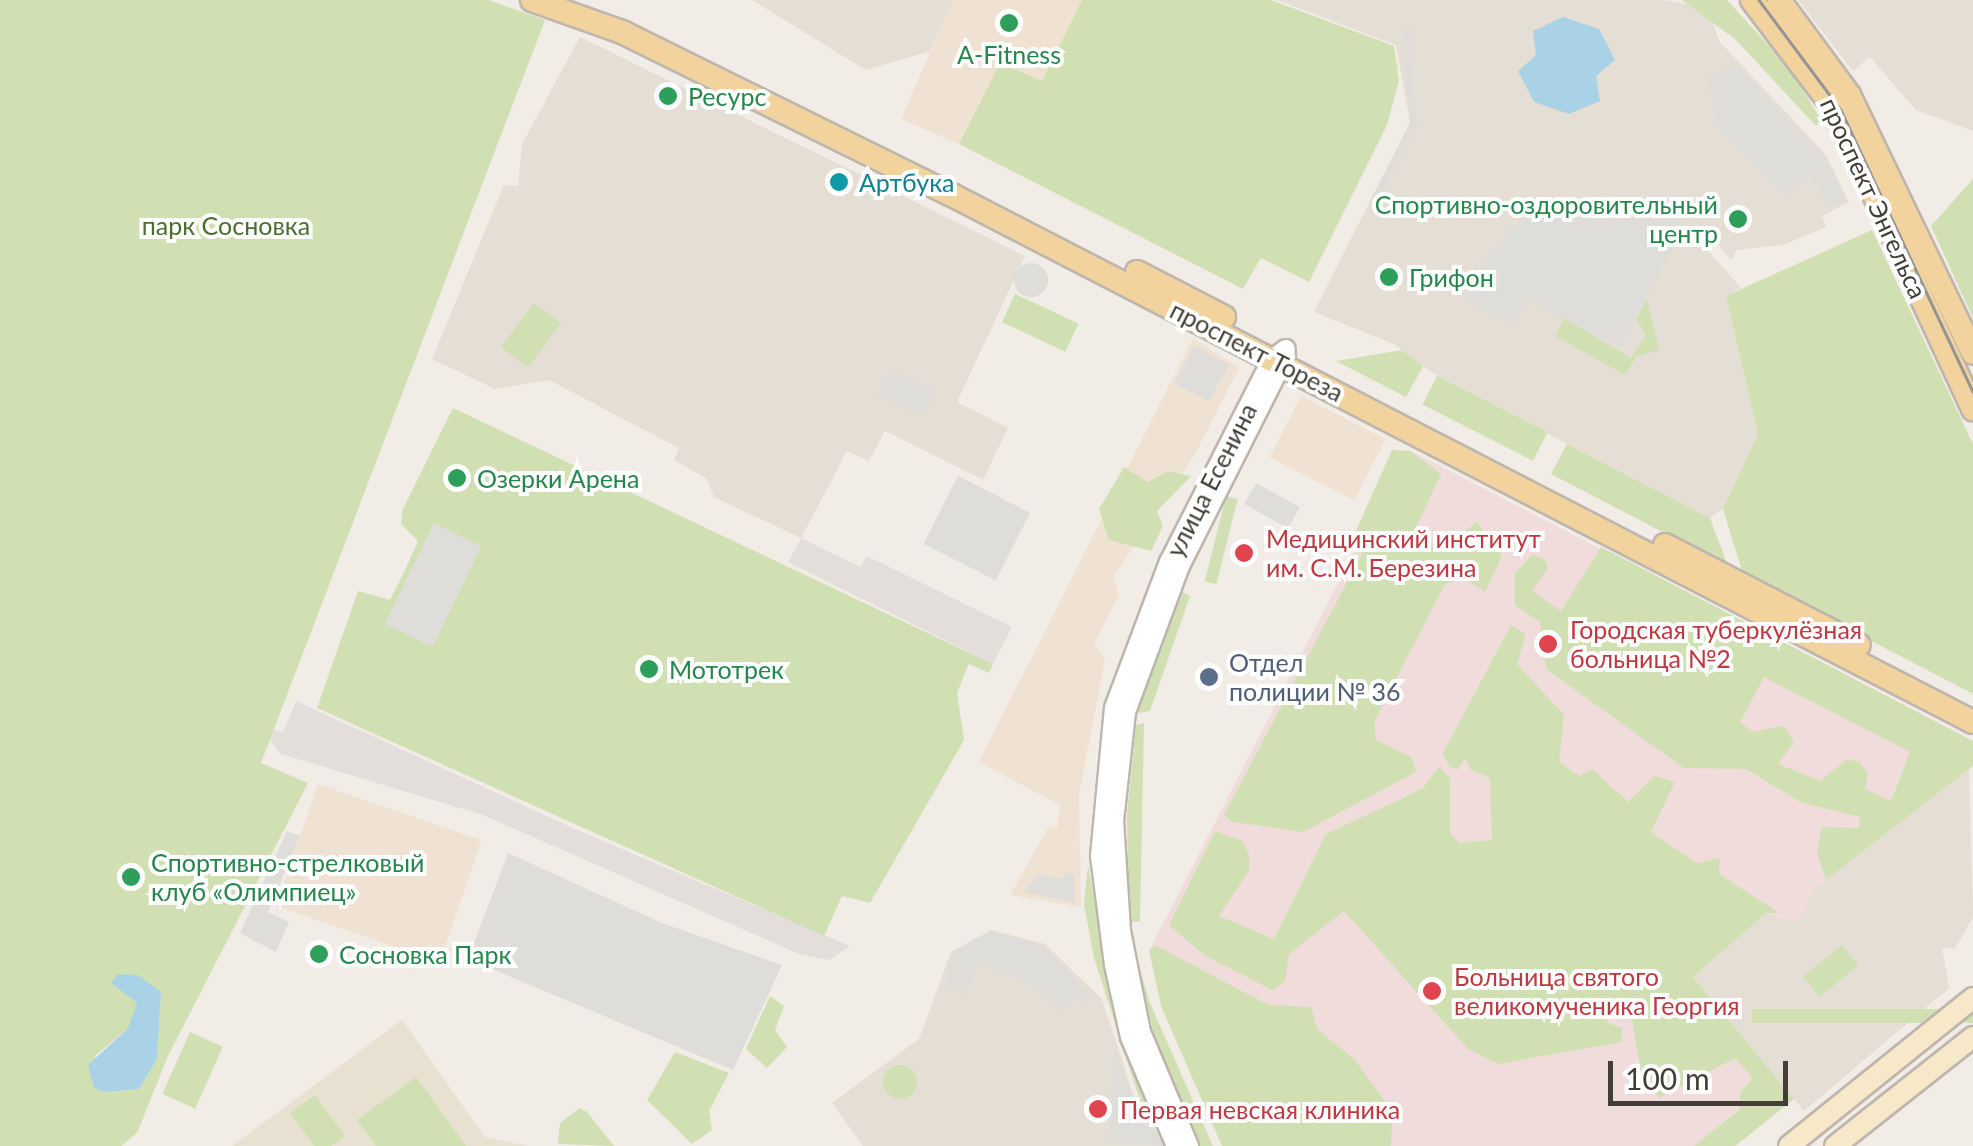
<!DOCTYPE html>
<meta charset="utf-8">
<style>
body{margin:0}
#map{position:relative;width:1973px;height:1146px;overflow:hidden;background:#f1ece6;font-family:Lato,sans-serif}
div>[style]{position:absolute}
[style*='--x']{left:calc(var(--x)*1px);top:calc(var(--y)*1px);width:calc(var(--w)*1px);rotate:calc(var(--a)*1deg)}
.residential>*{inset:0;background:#e4ded5}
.commercial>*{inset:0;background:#f0e2d3;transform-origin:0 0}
.industrial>*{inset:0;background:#e3dedb}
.education>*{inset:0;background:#e8e0d1}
.medical>*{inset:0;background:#f0dcda}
.green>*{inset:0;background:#d0e0b3;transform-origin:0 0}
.round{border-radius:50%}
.parking>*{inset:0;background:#dfddda;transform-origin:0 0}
.water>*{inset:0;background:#a9d2e7}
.roads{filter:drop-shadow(2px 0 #beb6ad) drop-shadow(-2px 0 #beb6ad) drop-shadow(0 2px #beb6ad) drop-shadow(0 -2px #beb6ad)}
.tertiary>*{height:18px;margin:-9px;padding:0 9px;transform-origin:9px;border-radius:9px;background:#fff}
.secondary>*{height:20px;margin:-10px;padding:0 10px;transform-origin:10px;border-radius:10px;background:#f7e8c9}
.primary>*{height:22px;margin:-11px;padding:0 11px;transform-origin:11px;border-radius:11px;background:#f2d39e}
.tram>*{height:2.5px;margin:-1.25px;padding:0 1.25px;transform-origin:1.25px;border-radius:1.25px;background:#949494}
.dots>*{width:28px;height:28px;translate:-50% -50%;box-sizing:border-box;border:5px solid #fff;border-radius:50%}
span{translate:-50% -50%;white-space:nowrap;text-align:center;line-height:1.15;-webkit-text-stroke:8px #fff;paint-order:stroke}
.leisure-label{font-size:25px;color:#27864d}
.left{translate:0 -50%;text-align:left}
.right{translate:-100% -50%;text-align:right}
.culture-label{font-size:25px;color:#0d838f}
.street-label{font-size:25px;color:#423d36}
.park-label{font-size:25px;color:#4c6d31}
.health-label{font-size:25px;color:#be3a42}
.service-label{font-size:25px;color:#4e5e75}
.scale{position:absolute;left:1608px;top:1061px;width:180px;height:45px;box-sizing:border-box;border:5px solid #423d36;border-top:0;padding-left:12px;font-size:30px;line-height:35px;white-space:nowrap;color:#423d36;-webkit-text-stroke:8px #fff;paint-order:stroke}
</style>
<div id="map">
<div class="residential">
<div style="clip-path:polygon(752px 0,953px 0,930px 51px,866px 70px)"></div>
<div style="clip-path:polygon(1277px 0,1663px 0,1698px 6px,1711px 18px,1719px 41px,1826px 155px,1849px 202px,1822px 216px,1826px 227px,1783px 245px,1737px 250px,1731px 260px,1702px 226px,1692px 232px,1741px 288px,1726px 296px,1758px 434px,1723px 509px,1710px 518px,1437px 376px,1394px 344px,1314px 312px,1410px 122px,1396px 45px)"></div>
<div style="clip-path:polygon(1798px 0,1973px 0,1973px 131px,1916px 110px,1870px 57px,1853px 71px)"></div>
<div style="clip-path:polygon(580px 37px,1025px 256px,957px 402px,1008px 428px,983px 480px,885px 431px,869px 461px,847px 451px,801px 538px,714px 497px,707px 479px,674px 460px,679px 448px,549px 380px,495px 389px,432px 359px,504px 185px,518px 186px,522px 144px)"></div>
<div style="clip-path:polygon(1969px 769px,1973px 917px,1955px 949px,1942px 947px,1949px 988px,1804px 1111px,1693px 977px,1766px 913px,1798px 922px,1814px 889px)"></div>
<div style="clip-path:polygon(991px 930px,1045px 944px,1102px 999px,1136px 1103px,1167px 1146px,863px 1146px,832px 1103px,919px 1039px,951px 952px)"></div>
</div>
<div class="commercial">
<div style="clip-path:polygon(953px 0,1082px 0,1042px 81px,1000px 63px,959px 144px,901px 119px)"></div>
<div style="clip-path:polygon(1193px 338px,1239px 368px,1193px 458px,1113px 577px,1119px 595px,1094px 643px,1105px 659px,1079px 795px,1081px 907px,1010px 895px,1049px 826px,1057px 829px,1060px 805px,979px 762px)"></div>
<div style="left:1301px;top:396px;width:95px;height:69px;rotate:27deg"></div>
<div style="left:318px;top:784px;width:173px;height:129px;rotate:19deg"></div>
</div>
<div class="industrial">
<div style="clip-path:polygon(801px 538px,860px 567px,867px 556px,1012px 627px,993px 664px,788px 562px)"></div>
<div style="clip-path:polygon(296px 701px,575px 829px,850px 946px,829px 960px,799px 954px,483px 815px,281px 754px,270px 740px,274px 730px,283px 733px)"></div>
</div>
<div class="education">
<div style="clip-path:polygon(402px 1020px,485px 1137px,528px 1146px,232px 1146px)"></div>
</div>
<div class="medical">
<div style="clip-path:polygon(1407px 449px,1973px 741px,1973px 766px,1814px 889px,1798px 923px,1766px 913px,1693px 977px,1774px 1081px,1694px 1146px,1225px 1146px,1150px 949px)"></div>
</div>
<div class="green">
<div style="clip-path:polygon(evenodd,0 0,488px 0,545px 20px,261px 763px,308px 783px,168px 1056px,137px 1133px,121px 1146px,0 1146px,0 0,111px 982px,161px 992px,157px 1059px,139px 1089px,105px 1092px,95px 1056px,128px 1028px,136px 1011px,137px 1003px,111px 982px)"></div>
<div style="clip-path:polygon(1082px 0,1271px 0,1394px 46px,1399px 80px,1387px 125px,1309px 282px,1261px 258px,1243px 289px,959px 144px,1000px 63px,1042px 81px)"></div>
<div style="clip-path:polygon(1682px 0,1727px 0,1790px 69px,1821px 120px,1816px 126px,1735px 39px)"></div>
<div style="clip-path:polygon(1973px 179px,1973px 318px,1931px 226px)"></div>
<div style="clip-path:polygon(1872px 230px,1973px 444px,1973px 694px,1743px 574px,1723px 509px,1758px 434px,1726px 296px)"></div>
<div style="left:1015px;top:294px;width:70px;height:31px;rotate:25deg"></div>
<div style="clip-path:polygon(1647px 299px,1659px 350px,1637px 356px,1625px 375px,1555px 336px,1564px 318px,1631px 358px,1646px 335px,1636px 319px)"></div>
<div style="left:534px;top:303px;width:34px;height:55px;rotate:37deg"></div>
<div style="clip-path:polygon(1402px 350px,1423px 366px,1406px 397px,1336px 361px)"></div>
<div style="left:1437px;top:376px;width:124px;height:32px;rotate:27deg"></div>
<div style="clip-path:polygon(453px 408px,993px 664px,989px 673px,969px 664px,964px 675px,957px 693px,964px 740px,870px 903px,842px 896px,824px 936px,317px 708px,358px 591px,390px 600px,406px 568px,418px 541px,401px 524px,402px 511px)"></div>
<div style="clip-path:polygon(1567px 444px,1710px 518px,1728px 566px,1551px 474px)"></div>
<div style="clip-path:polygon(1392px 450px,1410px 451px,1441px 474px,1412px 536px,1443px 551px,1477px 521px,1502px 556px,1485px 592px,1464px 578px,1445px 584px,1374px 722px,1376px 740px,1411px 757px,1416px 772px,1303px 832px,1233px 822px,1224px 815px,1364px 550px,1355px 533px)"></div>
<div style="clip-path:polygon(1124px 467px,1148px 482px,1168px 471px,1191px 476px,1157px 511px,1163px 526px,1151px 551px,1109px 540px,1099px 509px)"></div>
<div style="left:1226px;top:496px;width:12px;height:88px;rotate:14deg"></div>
<div style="clip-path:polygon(evenodd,1601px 547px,1973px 741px,1973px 766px,1826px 880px,1817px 852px,1822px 827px,1859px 828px,1860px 817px,1800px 802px,1746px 769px,1684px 768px,1546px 669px,1540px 622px,1515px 605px,1515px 573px,1533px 554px,1545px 560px,1548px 568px,1532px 591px,1561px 611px,1601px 547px,1764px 677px,1910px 752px,1891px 801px,1865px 789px,1868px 773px,1859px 761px,1846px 760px,1820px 781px,1778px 764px,1794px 742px,1784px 726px,1752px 732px,1740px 722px,1764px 677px)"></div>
<div style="clip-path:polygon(1179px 590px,1190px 596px,1150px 711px,1138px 713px)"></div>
<div style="clip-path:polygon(1511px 625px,1526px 634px,1517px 664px,1564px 715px,1559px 762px,1579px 776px,1592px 769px,1628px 802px,1654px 776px,1675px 782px,1651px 832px,1697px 863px,1720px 858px,1719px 874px,1779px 913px,1766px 913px,1693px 977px,1794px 1099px,1735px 1146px,1694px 1146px,1740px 1109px,1740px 1092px,1753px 1078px,1735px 1058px,1659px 1098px,1642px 1077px,1629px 1003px,1605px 1007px,1608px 1023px,1622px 1028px,1621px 1042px,1498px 1064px,1468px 1049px,1344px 911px,1289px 954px,1285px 981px,1272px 990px,1204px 955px,1169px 925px,1215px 831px,1242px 841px,1249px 854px,1249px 871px,1219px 916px,1274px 939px,1326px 834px,1422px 789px,1439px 767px,1450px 778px,1450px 832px,1459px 843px,1492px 840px,1490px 778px,1471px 770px,1465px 758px,1457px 770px,1449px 766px,1443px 753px)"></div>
<div style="clip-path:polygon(1144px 723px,1140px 921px,1129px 923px,1127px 815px,1136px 725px)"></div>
<div style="clip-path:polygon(1088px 865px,1109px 980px,1147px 1100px,1143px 1110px,1094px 958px,1084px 904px)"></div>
<div style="clip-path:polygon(1131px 940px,1150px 1003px,1213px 1146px,1200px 1146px,1161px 1063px)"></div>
<div style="clip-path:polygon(1155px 945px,1268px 1005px,1311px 1007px,1317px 1029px,1354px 1059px,1393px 1112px,1391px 1146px,1222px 1146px,1161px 1006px,1149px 950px)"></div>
<div style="left:1842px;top:945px;width:26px;height:50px;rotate:51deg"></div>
<div style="clip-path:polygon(770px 996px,784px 1006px,775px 1030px,787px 1047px,767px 1068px,746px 1049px)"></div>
<div style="left:1973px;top:1009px;width:14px;height:221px;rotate:90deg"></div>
<div style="left:190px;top:1032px;width:36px;height:68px;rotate:24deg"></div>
<div style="clip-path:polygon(675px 1052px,729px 1073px,709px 1111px,712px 1130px,692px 1144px,647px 1100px)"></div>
<div class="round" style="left:883px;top:1065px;width:34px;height:34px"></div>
<div style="clip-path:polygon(416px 1077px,466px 1146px,467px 1146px,376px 1146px,357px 1120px)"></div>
<div style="clip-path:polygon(315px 1095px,345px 1136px,331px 1146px,314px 1146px,290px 1113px)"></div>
<div style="clip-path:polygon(580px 1108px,587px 1112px,614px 1146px,558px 1144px,560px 1123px)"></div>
</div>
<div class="parking">
<div style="clip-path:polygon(1402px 29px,1411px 29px,1417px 128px,1379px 202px,1372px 198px,1410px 124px)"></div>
<div style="clip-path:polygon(1736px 66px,1824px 156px,1846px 198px,1827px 207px,1811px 173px,1787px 198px,1714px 124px,1710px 76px)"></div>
<div style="clip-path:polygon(1667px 196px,1683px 227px,1621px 347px,1528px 299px,1514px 324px,1464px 299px,1487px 254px,1533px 205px)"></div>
<div class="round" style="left:1014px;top:263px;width:34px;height:34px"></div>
<div style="left:1193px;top:346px;width:40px;height:42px;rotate:27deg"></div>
<div style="left:889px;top:369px;width:51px;height:28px;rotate:25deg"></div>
<div style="left:958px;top:476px;width:81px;height:76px;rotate:27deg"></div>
<div style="left:1256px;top:483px;width:50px;height:24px;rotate:29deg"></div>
<div style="left:434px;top:523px;width:53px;height:112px;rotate:26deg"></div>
<div style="clip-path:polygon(287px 831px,300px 836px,268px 912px,289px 922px,276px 952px,240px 933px)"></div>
<div style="clip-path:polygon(508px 853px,662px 923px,782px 965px,733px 1070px,468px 959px)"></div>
<div style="clip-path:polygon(1066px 871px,1074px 876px,1075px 903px,1024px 892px,1037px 874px,1062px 879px)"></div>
<div style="clip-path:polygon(992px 932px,1043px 946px,1094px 998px,1086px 1005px,1078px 996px,1061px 1012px,1042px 991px,980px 961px,963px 995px,950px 989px,945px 978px,955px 951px)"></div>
<div style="clip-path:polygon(1114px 1048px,1135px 1104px,1165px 1146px,1108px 1143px)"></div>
</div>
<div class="water">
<div style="clip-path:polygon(1563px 17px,1599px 29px,1615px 60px,1596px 76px,1600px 101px,1569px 114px,1534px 102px,1518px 71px,1536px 55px,1533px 31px)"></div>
<div style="clip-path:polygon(118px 974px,138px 975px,161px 992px,157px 1059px,139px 1089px,105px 1092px,94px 1088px,88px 1065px,128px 1028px,137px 1003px,111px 983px)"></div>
</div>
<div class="roads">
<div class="tertiary">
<div style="--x:1176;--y:1146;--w:118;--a:-112.9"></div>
<div style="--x:1130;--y:1037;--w:74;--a:-102.5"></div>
<div style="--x:1114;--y:965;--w:110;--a:-97.3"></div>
<div style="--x:1100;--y:856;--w:149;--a:-84.6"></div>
<div style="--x:1114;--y:708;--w:156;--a:-69.4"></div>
<div style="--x:1169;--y:562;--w:228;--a:-63.1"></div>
<div style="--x:1272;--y:359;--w:17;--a:-36"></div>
<div style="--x:1189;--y:1146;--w:124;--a:-112.8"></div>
<div style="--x:1141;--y:1032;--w:103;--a:-101.2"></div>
<div style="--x:1121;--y:931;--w:110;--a:-93.6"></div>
<div style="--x:1114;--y:821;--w:110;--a:-83.7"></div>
<div style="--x:1126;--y:712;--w:156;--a:-69.7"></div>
<div style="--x:1180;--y:566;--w:236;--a:-63.3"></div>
</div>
<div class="secondary">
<div style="--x:1789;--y:1146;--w:236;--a:-38.8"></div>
<div style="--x:1835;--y:1146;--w:176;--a:-38.3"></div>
</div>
<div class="primary">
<div style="--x:532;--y:0;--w:96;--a:19.6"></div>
<div style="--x:622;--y:32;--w:366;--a:26.3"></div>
<div style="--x:950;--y:194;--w:1151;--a:27.3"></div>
<div style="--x:1752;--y:0;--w:136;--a:52.8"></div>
<div style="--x:1834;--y:108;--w:332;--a:65.2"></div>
<div style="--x:1779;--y:0;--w:118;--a:53.6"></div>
<div style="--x:1849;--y:95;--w:286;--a:64.3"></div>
<div style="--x:1137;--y:272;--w:98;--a:27.3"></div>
<div style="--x:1665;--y:545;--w:218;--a:27.3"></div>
</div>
</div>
<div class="tram">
<div style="--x:1759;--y:0;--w:137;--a:53.3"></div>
<div style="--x:1841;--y:110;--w:311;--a:64.9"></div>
</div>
<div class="dots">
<div style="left:1009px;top:23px;background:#2e9e5b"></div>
<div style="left:668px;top:96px;background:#2e9e5b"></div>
<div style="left:839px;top:182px;background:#0f9aa8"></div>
<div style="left:1738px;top:219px;background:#2e9e5b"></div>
<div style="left:1389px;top:277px;background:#2e9e5b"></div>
<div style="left:457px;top:478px;background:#2e9e5b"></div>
<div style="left:1244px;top:553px;background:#e0444e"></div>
<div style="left:1548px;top:644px;background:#e0444e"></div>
<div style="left:649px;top:669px;background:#2e9e5b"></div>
<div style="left:1209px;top:677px;background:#5c6f8a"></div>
<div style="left:131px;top:877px;background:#2e9e5b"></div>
<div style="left:319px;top:954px;background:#2e9e5b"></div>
<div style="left:1432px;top:991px;background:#e0444e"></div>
<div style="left:1098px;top:1109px;background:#e0444e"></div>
</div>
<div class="leisure-label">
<span style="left:1009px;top:54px">A-Fitness</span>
<span class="left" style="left:688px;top:96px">Ресурс</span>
<span class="right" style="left:1718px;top:219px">Спортивно-оздоровительный<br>центр</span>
<span class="left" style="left:1409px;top:277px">Грифон</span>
<span class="left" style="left:477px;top:478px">Озерки Арена</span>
<span class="left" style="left:669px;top:669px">Мототрек</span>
<span class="left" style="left:151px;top:877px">Спортивно-стрелковый<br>клуб «Олимпиец»</span>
<span class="left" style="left:339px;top:954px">Сосновка Парк</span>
</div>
<div class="culture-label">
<span class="left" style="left:859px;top:182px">Артбука</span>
</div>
<div class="street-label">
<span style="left:1874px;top:198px;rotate:65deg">проспект Энгельса</span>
<span style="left:1257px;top:351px;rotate:27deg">проспект Тореза</span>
<span style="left:1211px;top:480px;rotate:-63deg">улица Есенина</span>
</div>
<div class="park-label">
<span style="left:226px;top:225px">парк Сосновка</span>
</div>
<div class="health-label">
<span class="left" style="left:1266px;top:553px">Медицинский институт<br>им. С.М. Березина</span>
<span class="left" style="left:1570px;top:644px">Городская туберкулёзная<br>больница №2</span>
<span class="left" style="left:1454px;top:991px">Больница святого<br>великомученика Георгия</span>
<span class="left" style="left:1120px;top:1109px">Первая невская клиника</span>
</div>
<div class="service-label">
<span class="left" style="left:1229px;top:677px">Отдел<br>полиции № 36</span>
</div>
<div class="scale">100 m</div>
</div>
